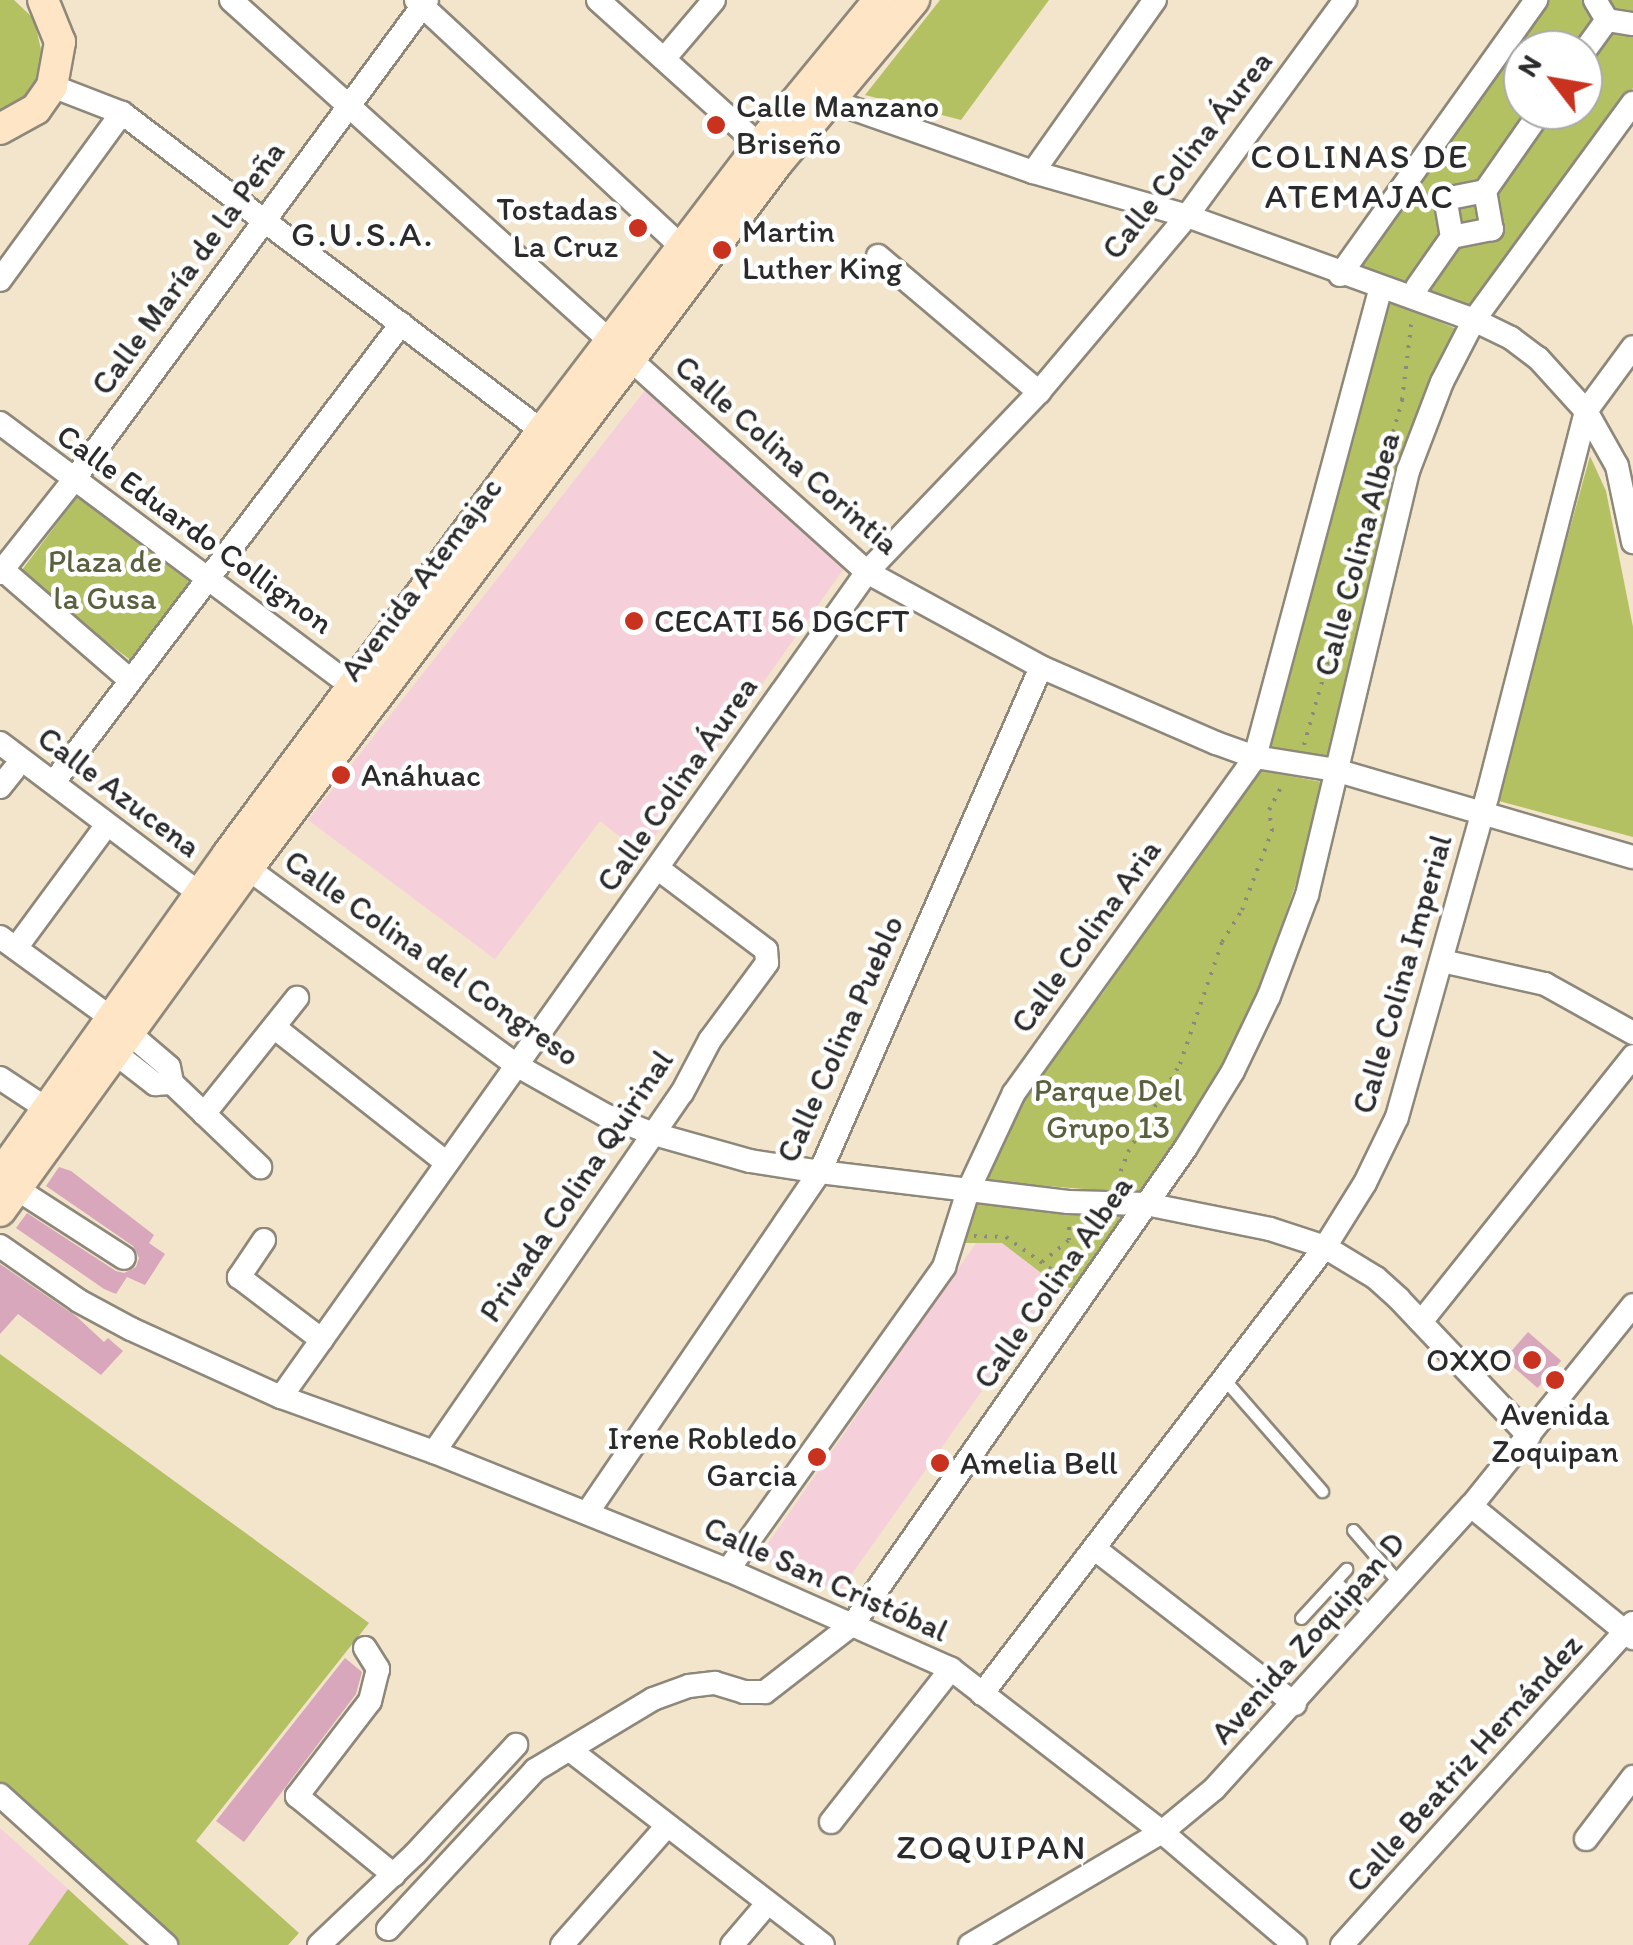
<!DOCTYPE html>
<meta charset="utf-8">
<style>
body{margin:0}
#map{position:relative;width:1633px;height:1945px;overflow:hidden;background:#f2e5cb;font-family:Itim,sans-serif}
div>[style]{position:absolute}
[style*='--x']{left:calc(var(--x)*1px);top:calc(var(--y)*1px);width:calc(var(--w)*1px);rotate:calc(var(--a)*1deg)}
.built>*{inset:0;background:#f5cfda}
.green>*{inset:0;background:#b4c163;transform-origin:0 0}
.building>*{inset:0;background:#d9a7bc;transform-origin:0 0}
.path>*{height:4px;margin-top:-2px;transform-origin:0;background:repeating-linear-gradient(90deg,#8e887b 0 2.5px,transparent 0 10.5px)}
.roads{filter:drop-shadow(2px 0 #8e887b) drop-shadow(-2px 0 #8e887b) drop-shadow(0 2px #8e887b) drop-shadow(0 -2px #8e887b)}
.lane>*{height:11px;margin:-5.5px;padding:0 5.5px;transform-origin:5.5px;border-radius:5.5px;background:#fff}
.street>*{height:22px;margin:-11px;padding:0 11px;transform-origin:11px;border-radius:11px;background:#fff}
.secondary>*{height:30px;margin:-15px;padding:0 15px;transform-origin:15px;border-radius:15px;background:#fde5c5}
.dots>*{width:28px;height:28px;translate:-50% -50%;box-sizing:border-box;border:5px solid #fff;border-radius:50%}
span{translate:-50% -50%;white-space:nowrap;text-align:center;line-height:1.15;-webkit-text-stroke:9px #fff;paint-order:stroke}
.poi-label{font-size:32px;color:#2b2b2b}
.left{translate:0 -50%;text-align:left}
.right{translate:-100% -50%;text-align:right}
.street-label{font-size:32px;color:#2b2b2b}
.park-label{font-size:32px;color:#5b603f}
.neighbourhood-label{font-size:35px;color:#2b2b2b;letter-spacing:2.5px}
.north{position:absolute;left:1503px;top:30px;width:100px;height:100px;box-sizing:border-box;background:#fff;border:2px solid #aaa;border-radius:50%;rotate:301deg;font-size:28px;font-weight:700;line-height:40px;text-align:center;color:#2b2b2b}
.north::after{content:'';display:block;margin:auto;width:35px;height:45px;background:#c8321e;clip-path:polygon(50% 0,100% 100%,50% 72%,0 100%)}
</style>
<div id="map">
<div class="built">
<div style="clip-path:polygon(646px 389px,845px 567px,642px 854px,600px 821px,495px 959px,308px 820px)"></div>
<div style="clip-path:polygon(976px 1243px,1002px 1243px,1057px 1285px,839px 1592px,758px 1558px)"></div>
<div style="clip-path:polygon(0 1828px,68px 1889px,28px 1945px,0 1945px)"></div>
</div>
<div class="green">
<div style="clip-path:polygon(0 0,14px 0,34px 19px,43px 58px,37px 79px,24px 97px,0 110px)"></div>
<div style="clip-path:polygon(940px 0,1049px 0,961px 120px,865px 95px)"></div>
<div style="clip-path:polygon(evenodd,1549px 0,1633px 0,1633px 88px,1475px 309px,1356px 268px,1549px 0,1523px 50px,1583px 50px,1583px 110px,1523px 110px,1523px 50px)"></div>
<div style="clip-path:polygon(1387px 300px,1459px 330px,1334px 758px,1265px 750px)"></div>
<div style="clip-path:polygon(1590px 456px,1606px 491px,1633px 627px,1633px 837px,1495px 800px)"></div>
<div style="left:77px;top:497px;width:145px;height:98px;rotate:37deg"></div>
<div style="clip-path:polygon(1258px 770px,1322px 782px,1301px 869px,1245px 1031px,1145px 1194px,984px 1181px,1026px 1091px,1103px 993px)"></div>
<div style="clip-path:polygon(973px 1201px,1132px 1215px,1080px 1290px,1057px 1285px,1002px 1243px,963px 1243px)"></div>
<div style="clip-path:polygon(0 1354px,369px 1623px,196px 1841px,299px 1933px,288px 1945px,180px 1945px,0 1782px)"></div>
<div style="clip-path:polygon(68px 1889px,129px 1945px,28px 1945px)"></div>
</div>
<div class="building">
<div style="clip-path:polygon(59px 1167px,71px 1171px,154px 1235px,149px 1243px,165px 1254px,145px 1285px,127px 1277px,116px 1294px,104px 1289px,16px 1228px,27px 1213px,116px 1271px,124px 1273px,136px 1267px,139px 1258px,133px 1246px,46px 1186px)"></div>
<div style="clip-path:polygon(0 1264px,76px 1316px,104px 1342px,108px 1338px,123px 1351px,101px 1375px,18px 1314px,0 1334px)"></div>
<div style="left:1528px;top:1332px;width:44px;height:36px;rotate:41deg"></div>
<div style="clip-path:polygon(345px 1658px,362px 1672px,356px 1694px,244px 1842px,216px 1821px)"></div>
</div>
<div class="path">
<div style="--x:1513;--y:67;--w:12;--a:31"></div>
<div style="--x:1304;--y:745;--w:359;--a:-74.1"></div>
<div style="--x:1402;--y:400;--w:82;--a:-83"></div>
<div style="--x:1117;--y:1181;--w:31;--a:-69"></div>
<div style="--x:1128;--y:1152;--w:102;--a:-59.4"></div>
<div style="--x:1180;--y:1064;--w:129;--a:-71"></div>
<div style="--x:1222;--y:942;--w:38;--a:-58"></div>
<div style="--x:1242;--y:910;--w:85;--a:-69.2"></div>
<div style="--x:1272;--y:831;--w:21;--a:-98"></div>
<div style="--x:1269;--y:810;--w:30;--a:-62"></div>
<div style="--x:974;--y:1236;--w:32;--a:2"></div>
<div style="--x:1006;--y:1237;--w:74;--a:35.6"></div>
<div style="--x:1042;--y:1262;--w:35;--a:-39"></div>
<div style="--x:1069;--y:1240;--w:20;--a:-90"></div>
</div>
<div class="roads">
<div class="lane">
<div style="--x:1224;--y:1379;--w:149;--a:48.8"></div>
<div style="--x:1353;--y:1530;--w:73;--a:48.9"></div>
<div style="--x:1336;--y:1582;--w:50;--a:41.7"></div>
<div style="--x:1301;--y:1618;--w:67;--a:-47.4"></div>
</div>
<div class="street">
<div style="--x:231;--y:0;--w:855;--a:41.97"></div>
<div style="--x:867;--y:572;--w:198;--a:28.6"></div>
<div style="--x:1041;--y:667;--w:191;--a:23.5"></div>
<div style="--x:1216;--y:743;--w:41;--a:19.7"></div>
<div style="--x:1255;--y:757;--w:81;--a:9.2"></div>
<div style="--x:1335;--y:770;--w:310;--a:16.3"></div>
<div style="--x:416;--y:0;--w:363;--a:42.9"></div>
<div style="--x:598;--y:0;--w:232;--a:42"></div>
<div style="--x:1595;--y:0;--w:23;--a:59"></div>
<div style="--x:1607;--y:20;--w:26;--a:9"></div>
<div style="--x:1583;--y:53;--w:41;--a:-54"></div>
<div style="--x:664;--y:59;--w:77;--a:-49.7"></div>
<div style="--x:52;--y:86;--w:75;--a:21.1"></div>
<div style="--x:122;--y:113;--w:527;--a:37.13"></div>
<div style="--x:817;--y:96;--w:229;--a:19.4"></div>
<div style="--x:1033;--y:172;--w:160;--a:15.9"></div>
<div style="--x:1187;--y:216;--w:305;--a:19.9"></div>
<div style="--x:1474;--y:320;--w:41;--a:25.9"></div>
<div style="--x:1511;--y:338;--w:34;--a:37"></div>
<div style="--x:1538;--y:358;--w:72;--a:47.8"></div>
<div style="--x:1586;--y:411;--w:63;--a:60.6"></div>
<div style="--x:1617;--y:466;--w:78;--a:78.1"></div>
<div style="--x:1537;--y:110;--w:5;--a:79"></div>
<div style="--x:1538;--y:115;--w:27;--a:-10"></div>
<div style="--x:1033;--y:172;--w:211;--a:-54.7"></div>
<div style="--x:1485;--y:191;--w:39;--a:80"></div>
<div style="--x:1492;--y:229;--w:41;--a:168.7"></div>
<div style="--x:1452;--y:237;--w:39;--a:-100"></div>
<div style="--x:1445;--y:199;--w:41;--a:-11.3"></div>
<div style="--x:1485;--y:191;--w:93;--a:-55.1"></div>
<div style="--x:878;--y:256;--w:211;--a:40.2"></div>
<div style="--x:1340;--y:275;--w:338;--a:-54.5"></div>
<div style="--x:0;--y:280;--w:207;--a:-53.9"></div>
<div style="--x:1417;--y:287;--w:61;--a:-55"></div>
<div style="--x:0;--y:423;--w:439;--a:36.8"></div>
<div style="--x:3;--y:570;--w:167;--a:40.9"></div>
<div style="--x:0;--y:573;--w:117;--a:-51.6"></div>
<div style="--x:73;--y:481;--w:597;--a:-53.65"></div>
<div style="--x:0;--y:743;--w:249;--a:37"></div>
<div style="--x:54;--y:782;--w:575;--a:-52.85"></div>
<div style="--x:0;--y:787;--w:21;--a:-51"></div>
<div style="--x:235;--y:859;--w:348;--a:36.2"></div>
<div style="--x:516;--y:1065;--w:104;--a:29.3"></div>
<div style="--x:607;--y:1116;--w:50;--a:21"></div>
<div style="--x:654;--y:1134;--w:100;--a:15.7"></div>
<div style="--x:750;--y:1161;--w:71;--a:8.9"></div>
<div style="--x:820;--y:1172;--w:250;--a:6.9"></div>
<div style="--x:1068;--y:1202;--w:78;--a:1.5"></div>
<div style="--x:1146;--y:1204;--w:126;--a:11.4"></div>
<div style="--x:1270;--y:1229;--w:58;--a:18.1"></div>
<div style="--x:1325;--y:1247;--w:60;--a:31.3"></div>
<div style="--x:1376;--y:1278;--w:31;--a:42"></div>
<div style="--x:1399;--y:1299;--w:189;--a:46.5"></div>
<div style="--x:0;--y:937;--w:137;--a:36.1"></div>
<div style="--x:16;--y:948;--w:142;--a:-53.6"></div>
<div style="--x:1442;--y:961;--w:106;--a:12.6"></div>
<div style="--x:1545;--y:984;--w:101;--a:29.1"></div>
<div style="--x:274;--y:1027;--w:220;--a:38.2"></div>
<div style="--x:129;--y:1033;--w:52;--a:40.4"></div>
<div style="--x:169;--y:1067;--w:16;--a:79"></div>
<div style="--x:172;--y:1083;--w:122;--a:43.7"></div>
<div style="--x:115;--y:1053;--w:51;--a:37.8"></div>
<div style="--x:155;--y:1084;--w:17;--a:-3"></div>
<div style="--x:0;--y:1078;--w:56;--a:33.4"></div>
<div style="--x:204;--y:1114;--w:149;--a:-51.3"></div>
<div style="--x:17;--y:1189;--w:127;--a:32.8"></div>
<div style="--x:264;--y:1240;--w:45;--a:124"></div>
<div style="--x:239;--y:1277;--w:104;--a:37.2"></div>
<div style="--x:0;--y:1246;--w:96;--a:34.8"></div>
<div style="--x:79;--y:1301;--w:59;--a:28.3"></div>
<div style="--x:131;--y:1329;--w:165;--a:24.4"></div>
<div style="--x:281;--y:1397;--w:163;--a:19.8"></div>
<div style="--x:434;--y:1452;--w:317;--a:21.9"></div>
<div style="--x:728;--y:1570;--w:244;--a:23.9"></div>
<div style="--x:951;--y:1669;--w:267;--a:37.7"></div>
<div style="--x:1162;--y:1832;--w:175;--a:40.4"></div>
<div style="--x:1421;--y:1322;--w:340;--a:-51.4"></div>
<div style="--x:281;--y:1397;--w:1012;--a:-54.61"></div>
<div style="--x:867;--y:572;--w:249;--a:-46.3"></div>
<div style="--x:1039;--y:392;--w:230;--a:-49.9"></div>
<div style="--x:1187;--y:216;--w:268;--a:-53.8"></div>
<div style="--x:434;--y:1452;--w:436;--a:-55.4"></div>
<div style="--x:682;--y:1093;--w:60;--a:-62.2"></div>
<div style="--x:710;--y:1040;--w:96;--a:-53.5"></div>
<div style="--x:767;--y:963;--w:13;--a:-94"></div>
<div style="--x:766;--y:950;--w:136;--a:-143"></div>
<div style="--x:1471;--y:1506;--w:209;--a:39.2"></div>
<div style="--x:587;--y:1513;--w:413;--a:-55.7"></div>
<div style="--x:820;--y:1172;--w:551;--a:-66.36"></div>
<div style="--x:1095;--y:1549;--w:253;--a:37.8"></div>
<div style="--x:728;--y:1570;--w:372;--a:-54.5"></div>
<div style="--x:944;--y:1267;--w:80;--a:-72.5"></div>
<div style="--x:968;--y:1191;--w:108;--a:-64.9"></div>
<div style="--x:1014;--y:1093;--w:413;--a:-54.3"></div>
<div style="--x:1255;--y:757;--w:484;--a:-75"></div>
<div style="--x:365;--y:1648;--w:25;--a:58"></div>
<div style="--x:378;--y:1669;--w:33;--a:104"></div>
<div style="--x:370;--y:1701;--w:120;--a:127.5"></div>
<div style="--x:297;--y:1796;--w:125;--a:39.2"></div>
<div style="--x:982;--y:1694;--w:563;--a:-52.5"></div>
<div style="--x:1325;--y:1247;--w:75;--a:-58"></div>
<div style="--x:1365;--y:1183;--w:73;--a:-64.1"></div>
<div style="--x:1397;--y:1117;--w:332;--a:-74.3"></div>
<div style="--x:1487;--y:797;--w:398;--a:-75.6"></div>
<div style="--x:1586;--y:411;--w:79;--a:-53.7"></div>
<div style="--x:570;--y:1750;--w:319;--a:37.6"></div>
<div style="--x:0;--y:1795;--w:224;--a:42.1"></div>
<div style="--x:831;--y:1822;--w:194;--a:-51.9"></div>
<div style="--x:1586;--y:1839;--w:78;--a:-52.8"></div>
<div style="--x:388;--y:1929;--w:217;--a:-47.2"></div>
<div style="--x:535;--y:1770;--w:138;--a:-31"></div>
<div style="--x:653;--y:1699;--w:38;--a:-20"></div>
<div style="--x:689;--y:1686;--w:26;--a:-7"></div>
<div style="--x:715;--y:1683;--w:30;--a:17"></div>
<div style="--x:744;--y:1692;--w:21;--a:0"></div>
<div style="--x:765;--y:1692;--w:111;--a:-37.7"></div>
<div style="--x:853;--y:1624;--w:580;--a:-55.05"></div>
<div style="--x:1185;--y:1149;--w:92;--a:-58.4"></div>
<div style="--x:1233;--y:1071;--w:83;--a:-64.4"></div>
<div style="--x:1269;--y:996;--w:108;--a:-69.4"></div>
<div style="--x:1307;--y:895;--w:436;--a:-76.6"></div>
<div style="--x:1408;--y:471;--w:95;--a:-69.1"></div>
<div style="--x:1442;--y:382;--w:70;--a:-62.7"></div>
<div style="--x:1474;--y:320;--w:269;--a:-53.8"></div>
<div style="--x:319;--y:1945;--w:132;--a:-43.5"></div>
<div style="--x:415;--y:1854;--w:149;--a:-47.2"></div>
<div style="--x:562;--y:1945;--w:159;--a:-48.6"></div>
<div style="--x:732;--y:1945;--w:54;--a:-49.5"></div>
<div style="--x:970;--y:1945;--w:223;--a:-30.5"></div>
<div style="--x:1162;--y:1832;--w:67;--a:-39.6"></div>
<div style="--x:1214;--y:1789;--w:382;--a:-47.8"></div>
<div style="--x:1471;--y:1506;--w:258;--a:-51.1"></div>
<div style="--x:1342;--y:1945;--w:434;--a:-47.9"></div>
</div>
<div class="secondary">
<div style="--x:0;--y:129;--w:41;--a:-29.1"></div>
<div style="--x:36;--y:109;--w:28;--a:-55"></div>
<div style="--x:52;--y:86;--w:45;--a:-79.7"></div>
<div style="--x:60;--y:42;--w:45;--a:-112"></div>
<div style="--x:0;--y:1175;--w:394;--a:-54.6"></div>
<div style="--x:228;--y:854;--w:527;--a:-53.41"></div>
<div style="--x:542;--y:431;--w:360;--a:-52.7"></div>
<div style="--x:760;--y:145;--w:188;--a:-50.6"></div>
<div style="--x:0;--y:1211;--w:423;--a:-54.1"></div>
<div style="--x:248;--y:868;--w:883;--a:-53.1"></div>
<div style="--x:778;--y:162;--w:212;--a:-50"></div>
</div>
</div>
<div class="dots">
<div style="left:716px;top:125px;background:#c8321e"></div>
<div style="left:638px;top:228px;background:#c8321e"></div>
<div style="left:722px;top:250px;background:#c8321e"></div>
<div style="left:634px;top:621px;background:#c8321e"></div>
<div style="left:341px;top:775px;background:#c8321e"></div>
<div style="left:1532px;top:1360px;background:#c8321e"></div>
<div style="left:1555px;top:1380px;background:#c8321e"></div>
<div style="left:817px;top:1457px;background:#c8321e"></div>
<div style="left:940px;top:1463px;background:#c8321e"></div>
</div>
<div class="poi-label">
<span class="left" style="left:736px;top:125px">Calle Manzano<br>Briseño</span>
<span class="right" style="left:618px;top:228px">Tostadas<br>La Cruz</span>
<span class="left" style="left:742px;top:250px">Martin<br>Luther King</span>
<span class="left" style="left:654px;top:621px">CECATI 56 DGCFT</span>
<span class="left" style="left:361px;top:775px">Anáhuac</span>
<span class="right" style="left:1512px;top:1360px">OXXO</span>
<span style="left:1555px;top:1433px">Avenida<br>Zoquipan</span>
<span class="right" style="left:797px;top:1457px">Irene Robledo<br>Garcia</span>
<span class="left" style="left:960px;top:1463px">Amelia Bell</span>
</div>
<div class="street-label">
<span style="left:1187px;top:155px;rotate:-52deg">Calle Colina Áurea</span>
<span style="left:188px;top:268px;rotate:-54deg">Calle María de la Peña</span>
<span style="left:787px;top:455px;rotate:41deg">Calle Colina Corintia</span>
<span style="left:195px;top:529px;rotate:36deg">Calle Eduardo Collignon</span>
<span style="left:1357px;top:554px;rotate:-75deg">Calle Colina Albea</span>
<span style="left:421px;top:579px;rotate:-53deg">Avenida Atemajac</span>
<span style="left:677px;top:784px;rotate:-55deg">Calle Colina Áurea</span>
<span style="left:119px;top:792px;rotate:37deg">Calle Azucena</span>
<span style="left:1086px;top:936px;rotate:-54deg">Calle Colina Aria</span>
<span style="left:432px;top:958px;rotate:35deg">Calle Colina del Congreso</span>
<span style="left:1402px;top:974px;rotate:-74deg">Calle Colina Imperial</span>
<span style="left:840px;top:1039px;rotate:-66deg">Calle Colina Pueblo</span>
<span style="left:576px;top:1186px;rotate:-56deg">Privada Colina Quirinal</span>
<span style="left:1053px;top:1282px;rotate:-55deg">Calle Colina Albea</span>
<span style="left:826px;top:1579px;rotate:24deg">Calle San Cristóbal</span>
<span style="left:1308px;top:1638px;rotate:-48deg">Avenida Zoquipan D</span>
<span style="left:1464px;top:1763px;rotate:-48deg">Calle Beatriz Hernández</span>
</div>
<div class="park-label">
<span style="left:105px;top:580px">Plaza de<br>la Gusa</span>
<span style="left:1108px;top:1109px">Parque Del<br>Grupo 13</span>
</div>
<div class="neighbourhood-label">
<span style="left:1360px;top:176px">COLINAS DE<br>ATEMAJAC</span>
<span style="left:363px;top:234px">G.U.S.A.</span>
<span style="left:992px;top:1847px">ZOQUIPAN</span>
</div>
<div class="north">N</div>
</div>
